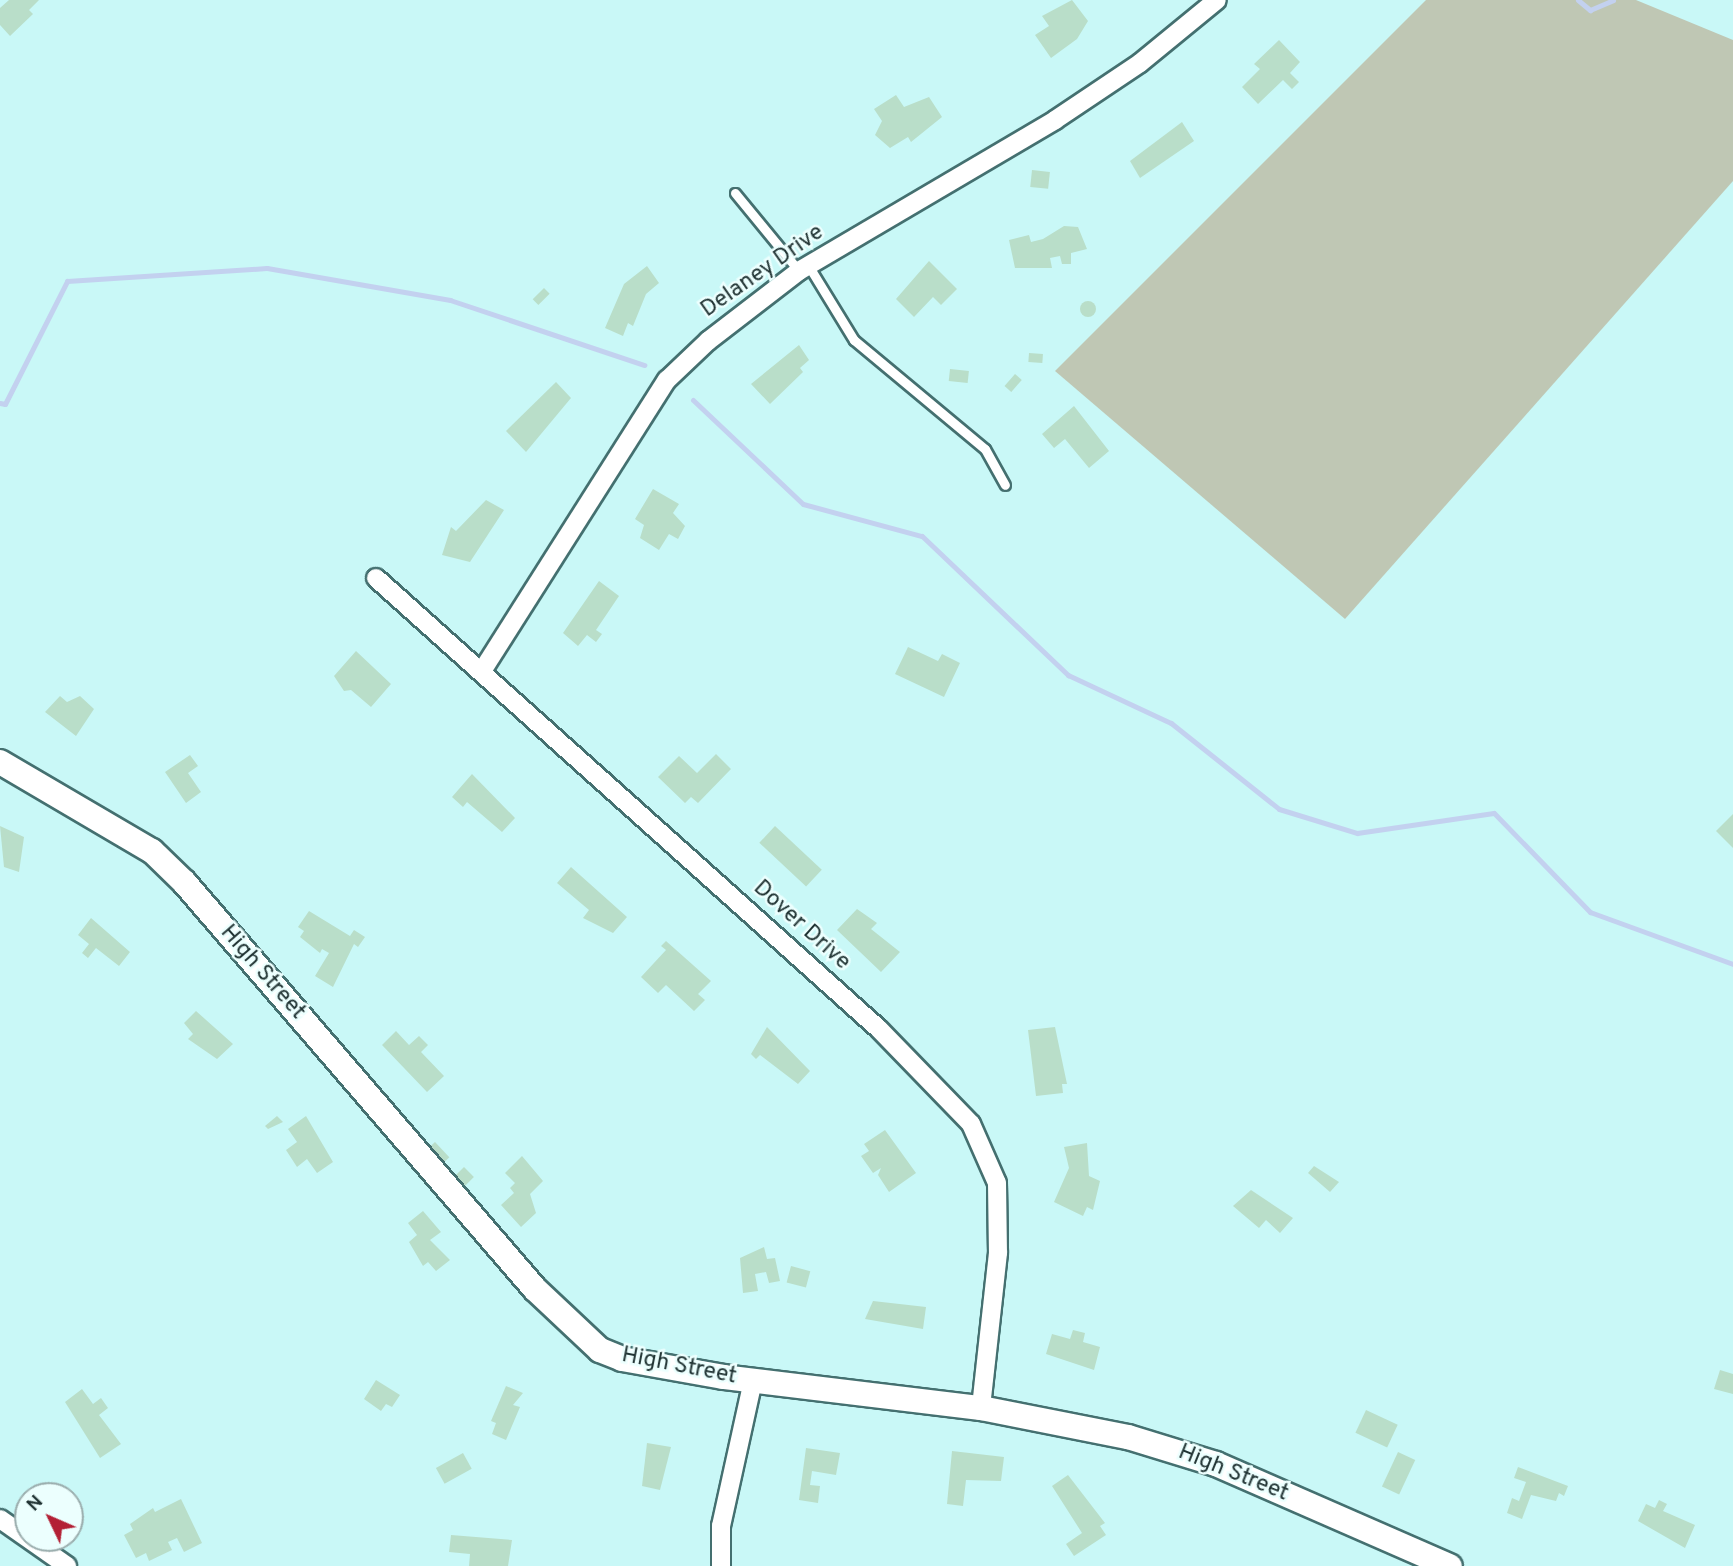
<!DOCTYPE html>
<style>
body{margin:0}
#map{position:relative;width:1733px;height:1566px;overflow:hidden;background:#c9f8f7;font-family:Overpass,sans-serif}
div>[style]{position:absolute}
[style*='--x']{left:calc(var(--x)*1px);top:calc(var(--y)*1px);width:calc(var(--w)*1px);rotate:calc(var(--a)*1deg)}
.green>*{inset:0;background:#bfc7b4}
.stream>*{height:5px;margin:-2.5px;padding:0 2.5px;transform-origin:2.5px;border-radius:2.5px;background:#c3d1ef}
.building>*{inset:0;background:#b9dec9;transform-origin:0 0}
.round{border-radius:50%}
.roads{filter:drop-shadow(2px 0 #447070) drop-shadow(-2px 0 #447070) drop-shadow(0 2px #447070) drop-shadow(0 -2px #447070)}
.lane>*{height:9px;margin:-4.5px;padding:0 4.5px;transform-origin:4.5px;border-radius:4.5px;background:#fff}
.street>*{height:18px;margin:-9px;padding:0 9px;transform-origin:9px;border-radius:9px;background:#fff}
.secondary>*{height:24px;margin:-12px;padding:0 12px;transform-origin:12px;border-radius:12px;background:#fff}
span{translate:-50% -50%;white-space:nowrap;text-align:center;line-height:1.15;-webkit-text-stroke:5px #ecfffe;paint-order:stroke}
.street-label{font-size:23px;color:#203333}
.north{position:absolute;left:14px;top:1482px;width:70px;height:70px;box-sizing:border-box;background:#ecfffe;border:2px solid #9aadad;border-radius:50%;rotate:314deg;font-size:19px;font-weight:700;line-height:28px;text-align:center;color:#203333}
.north::after{content:'';display:block;margin:auto;width:24px;height:32px;background:#b32035;clip-path:polygon(50% 0,100% 100%,50% 72%,0 100%)}
</style>
<div id="map">
<div class="green">
<div style="clip-path:polygon(1426px 0,1636px 0,1733px 40px,1733px 181px,1345px 619px,1055px 371px)"></div>
</div>
<div class="stream">
<div style="--x:1578;--y:0;--w:16;--a:40"></div>
<div style="--x:1590;--y:10;--w:25;--a:-23"></div>
<div style="--x:693;--y:400;--w:151;--a:43.4"></div>
<div style="--x:803;--y:504;--w:123;--a:15.1"></div>
<div style="--x:922;--y:536;--w:202;--a:43.6"></div>
<div style="--x:1068;--y:675;--w:114;--a:25"></div>
<div style="--x:1171;--y:723;--w:138;--a:38.5"></div>
<div style="--x:1279;--y:809;--w:82;--a:17.1"></div>
<div style="--x:1357;--y:833;--w:138;--a:-8.3"></div>
<div style="--x:1494;--y:813;--w:138;--a:45.9"></div>
<div style="--x:1590;--y:912;--w:152;--a:20"></div>
<div style="--x:0;--y:403;--w:5;--a:11"></div>
<div style="--x:5;--y:404;--w:138;--a:-63.2"></div>
<div style="--x:67;--y:281;--w:200;--a:-3.7"></div>
<div style="--x:267;--y:268;--w:186;--a:9.9"></div>
<div style="--x:450;--y:300;--w:205;--a:18.5"></div>
</div>
<div class="building">
<div style="clip-path:polygon(9px 0,39px 0,29px 10px,33px 14px,10px 36px,0 25px,0 8px)"></div>
<div style="clip-path:polygon(1072px 0,1088px 21px,1077px 39px,1051px 58px,1035px 35px,1049px 26px,1042px 16px)"></div>
<div style="clip-path:polygon(1279px 40px,1300px 62px,1290px 73px,1299px 82px,1292px 89px,1283px 80px,1258px 104px,1242px 87px,1260px 69px,1254px 64px)"></div>
<div style="clip-path:polygon(896px 95px,904px 107px,929px 97px,942px 117px,911px 142px,908px 137px,890px 148px,875px 135px,882px 121px,874px 109px)"></div>
<div style="clip-path:polygon(1182px 122px,1194px 141px,1140px 178px,1130px 161px)"></div>
<div style="left:1032px;top:170px;width:18px;height:17px;rotate:6deg"></div>
<div style="clip-path:polygon(1064px 226px,1078px 227px,1087px 249px,1071px 253px,1071px 264px,1062px 264px,1060px 256px,1050px 258px,1052px 268px,1015px 268px,1009px 240px,1029px 235px,1031px 242px,1043px 239px)"></div>
<div style="clip-path:polygon(929px 261px,957px 289px,941px 305px,933px 297px,914px 317px,896px 299px)"></div>
<div style="clip-path:polygon(647px 266px,659px 283px,646px 294px,633px 326px,628px 323px,623px 336px,605px 328px,624px 284px)"></div>
<div style="left:544px;top:288px;width:8px;height:16px;rotate:45deg"></div>
<div class="round" style="left:1080px;top:301px;width:16px;height:16px"></div>
<div style="clip-path:polygon(799px 345px,809px 360px,800px 368px,803px 372px,770px 404px,751px 384px)"></div>
<div style="left:1029px;top:353px;width:14px;height:9px;rotate:4deg"></div>
<div style="left:950px;top:369px;width:19px;height:12px;rotate:6deg"></div>
<div style="left:1015px;top:374px;width:9px;height:16px;rotate:41deg"></div>
<div style="clip-path:polygon(556px 382px,571px 398px,526px 452px,506px 431px)"></div>
<div style="clip-path:polygon(1074px 406px,1109px 451px,1089px 468px,1065px 439px,1054px 448px,1042px 434px)"></div>
<div style="clip-path:polygon(653px 489px,679px 504px,673px 513px,685px 526px,678px 539px,669px 534px,659px 550px,640px 538px,644px 525px,635px 519px)"></div>
<div style="clip-path:polygon(486px 500px,504px 510px,470px 562px,442px 555px,451px 527px,456px 531px)"></div>
<div style="clip-path:polygon(599px 581px,619px 596px,596px 630px,602px 634px,596px 642px,587px 635px,578px 646px,563px 633px)"></div>
<div style="clip-path:polygon(908px 647px,938px 661px,942px 654px,960px 663px,944px 697px,895px 674px)"></div>
<div style="clip-path:polygon(356px 651px,391px 684px,371px 707px,351px 690px,344px 691px,334px 676px)"></div>
<div style="clip-path:polygon(60px 696px,67px 702px,80px 696px,94px 709px,76px 736px,45px 712px)"></div>
<div style="clip-path:polygon(716px 754px,731px 769px,698px 803px,691px 797px,685px 803px,658px 777px,679px 756px,697px 773px)"></div>
<div style="clip-path:polygon(190px 755px,198px 766px,188px 773px,201px 792px,186px 803px,165px 772px)"></div>
<div style="clip-path:polygon(472px 774px,515px 818px,502px 832px,467px 802px,463px 807px,452px 797px)"></div>
<div style="clip-path:polygon(1733px 814px,1733px 848px,1716px 831px)"></div>
<div style="clip-path:polygon(0 826px,24px 837px,19px 872px,4px 867px)"></div>
<div style="left:775px;top:826px;width:64px;height:23px;rotate:43deg"></div>
<div style="clip-path:polygon(571px 867px,627px 917px,613px 933px,583px 918px,589px 910px,557px 883px)"></div>
<div style="clip-path:polygon(857px 909px,877px 923px,871px 929px,900px 952px,881px 972px,837px 930px)"></div>
<div style="clip-path:polygon(309px 911px,350px 936px,354px 930px,365px 937px,358px 947px,354px 944px,333px 987px,315px 976px,329px 953px,322px 949px,320px 953px,300px 937px,304px 931px,298px 927px)"></div>
<div style="clip-path:polygon(91px 918px,130px 952px,119px 966px,96px 948px,88px 958px,82px 953px,89px 944px,78px 935px)"></div>
<div style="clip-path:polygon(666px 941px,711px 981px,698px 994px,705px 1000px,694px 1011px,666px 985px,658px 993px,641px 977px,666px 950px,661px 946px)"></div>
<div style="clip-path:polygon(196px 1011px,233px 1044px,217px 1059px,188px 1039px,193px 1034px,184px 1023px)"></div>
<div style="clip-path:polygon(767px 1027px,810px 1071px,798px 1084px,760px 1055px,756px 1059px,751px 1054px)"></div>
<div style="clip-path:polygon(1055px 1027px,1067px 1084px,1062px 1084px,1063px 1093px,1036px 1096px,1028px 1030px)"></div>
<div style="clip-path:polygon(396px 1031px,409px 1045px,419px 1036px,428px 1045px,421px 1052px,444px 1076px,427px 1092px,382px 1045px)"></div>
<div style="clip-path:polygon(277px 1116px,283px 1122px,268px 1129px,265px 1126px)"></div>
<div style="clip-path:polygon(306px 1116px,333px 1162px,317px 1173px,307px 1159px,297px 1167px,286px 1150px,297px 1142px,288px 1129px)"></div>
<div style="clip-path:polygon(885px 1130px,916px 1173px,889px 1192px,878px 1175px,881px 1168px,873px 1173px,861px 1156px,869px 1151px,864px 1144px)"></div>
<div style="left:435px;top:1142px;width:21px;height:10px;rotate:47deg"></div>
<div style="clip-path:polygon(1087px 1143px,1089px 1176px,1100px 1181px,1093px 1210px,1087px 1207px,1083px 1216px,1054px 1202px,1069px 1168px,1064px 1147px)"></div>
<div style="clip-path:polygon(522px 1156px,543px 1181px,530px 1194px,536px 1213px,521px 1227px,501px 1205px,514px 1193px,510px 1188px,515px 1183px,505px 1173px)"></div>
<div style="clip-path:polygon(1314px 1166px,1339px 1182px,1330px 1192px,1308px 1173px)"></div>
<div style="left:464px;top:1167px;width:14px;height:16px;rotate:45deg"></div>
<div style="clip-path:polygon(1251px 1190px,1293px 1218px,1280px 1233px,1266px 1220px,1259px 1228px,1233px 1206px)"></div>
<div style="clip-path:polygon(423px 1211px,441px 1232px,430px 1240px,450px 1260px,436px 1271px,428px 1262px,423px 1266px,409px 1242px,417px 1235px,408px 1223px)"></div>
<div style="clip-path:polygon(764px 1247px,767px 1259px,775px 1258px,780px 1281px,769px 1283px,766px 1272px,755px 1274px,758px 1291px,743px 1293px,740px 1258px)"></div>
<div style="left:791px;top:1266px;width:20px;height:17px;rotate:15deg"></div>
<div style="clip-path:polygon(873px 1301px,926px 1307px,923px 1329px,865px 1319px)"></div>
<div style="clip-path:polygon(1073px 1330px,1085px 1333px,1083px 1342px,1100px 1347px,1094px 1370px,1046px 1354px,1052px 1334px,1070px 1339px)"></div>
<div style="clip-path:polygon(1720px 1370px,1733px 1374px,1733px 1394px,1714px 1389px)"></div>
<div style="clip-path:polygon(376px 1380px,400px 1395px,392px 1407px,386px 1404px,381px 1411px,364px 1399px)"></div>
<div style="clip-path:polygon(506px 1386px,523px 1393px,513px 1405px,520px 1407px,506px 1440px,492px 1434px,496px 1423px,491px 1421px)"></div>
<div style="clip-path:polygon(82px 1389px,93px 1404px,101px 1398px,108px 1408px,99px 1415px,121px 1444px,100px 1458px,65px 1402px)"></div>
<div style="left:1366px;top:1410px;width:35px;height:25px;rotate:25deg"></div>
<div style="clip-path:polygon(647px 1443px,671px 1447px,660px 1490px,642px 1486px)"></div>
<div style="clip-path:polygon(806px 1448px,840px 1453px,836px 1475px,812px 1471px,810px 1485px,820px 1486px,818px 1503px,799px 1500px)"></div>
<div style="clip-path:polygon(952px 1451px,1004px 1457px,1001px 1481px,966px 1480px,963px 1506px,947px 1504px)"></div>
<div style="left:1398px;top:1452px;width:19px;height:38px;rotate:25deg"></div>
<div style="left:463px;top:1453px;width:18px;height:31px;rotate:61deg"></div>
<div style="clip-path:polygon(1518px 1467px,1568px 1486px,1564px 1496px,1559px 1493px,1556px 1501px,1531px 1495px,1522px 1519px,1507px 1513px,1512px 1498px,1519px 1501px,1526px 1482px,1514px 1478px)"></div>
<div style="clip-path:polygon(1068px 1475px,1105px 1523px,1100px 1526px,1106px 1535px,1074px 1556px,1066px 1544px,1082px 1533px,1052px 1486px)"></div>
<div style="clip-path:polygon(181px 1499px,202px 1543px,184px 1552px,177px 1538px,168px 1542px,172px 1550px,149px 1561px,146px 1553px,136px 1558px,124px 1535px,133px 1530px,130px 1524px,153px 1508px,155px 1512px)"></div>
<div style="clip-path:polygon(1659px 1500px,1667px 1504px,1663px 1511px,1695px 1525px,1685px 1548px,1638px 1521px,1646px 1504px,1655px 1508px)"></div>
<div style="clip-path:polygon(451px 1535px,512px 1540px,508px 1566px,469px 1566px,470px 1554px,449px 1552px)"></div>
</div>
<div class="roads">
<div class="lane">
<div style="--x:735;--y:193;--w:101;--a:50.6"></div>
<div style="--x:808;--y:265;--w:88;--a:58.5"></div>
<div style="--x:854;--y:340;--w:170;--a:39.8"></div>
<div style="--x:985;--y:449;--w:41;--a:60.9"></div>
</div>
<div class="street">
<div style="--x:376;--y:578;--w:676;--a:41.88"></div>
<div style="--x:879;--y:1029;--w:132;--a:45.9"></div>
<div style="--x:971;--y:1124;--w:64;--a:66.2"></div>
<div style="--x:997;--y:1183;--w:70;--a:89.2"></div>
<div style="--x:998;--y:1253;--w:156;--a:96.3"></div>
<div style="--x:482;--y:671;--w:345;--a:-57.6"></div>
<div style="--x:667;--y:380;--w:57;--a:-43.6"></div>
<div style="--x:708;--y:341;--w:115;--a:-37.6"></div>
<div style="--x:799;--y:271;--w:297;--a:-30.5"></div>
<div style="--x:1055;--y:120;--w:102;--a:-33.8"></div>
<div style="--x:1140;--y:63;--w:99;--a:-39.3"></div>
<div style="--x:0;--y:1519;--w:82;--a:35"></div>
<div style="--x:721;--y:1566;--w:40;--a:-90"></div>
<div style="--x:721;--y:1526;--w:148;--a:-77.6"></div>
</div>
<div class="secondary">
<div style="--x:0;--y:762;--w:176;--a:30.4"></div>
<div style="--x:152;--y:851;--w:45;--a:44.1"></div>
<div style="--x:184;--y:882;--w:537;--a:49.23"></div>
<div style="--x:535;--y:1289;--w:89;--a:43.2"></div>
<div style="--x:600;--y:1350;--w:24;--a:22"></div>
<div style="--x:622;--y:1359;--w:104;--a:10"></div>
<div style="--x:724;--y:1377;--w:259;--a:6.9"></div>
<div style="--x:981;--y:1408;--w:150;--a:11.2"></div>
<div style="--x:1128;--y:1437;--w:92;--a:17.1"></div>
<div style="--x:1216;--y:1464;--w:255;--a:23.6"></div>
</div>
</div>
<div class="street-label">
<span style="left:763px;top:272px;rotate:-35deg">Delaney Drive</span>
<span style="left:801px;top:926px;rotate:42deg">Dover Drive</span>
<span style="left:262px;top:973px;rotate:49deg">High Street</span>
<span style="left:679px;top:1367px;rotate:11deg">High Street</span>
<span style="left:1233px;top:1474px;rotate:22deg">High Street</span>
</div>
<div class="north">N</div>
</div>
